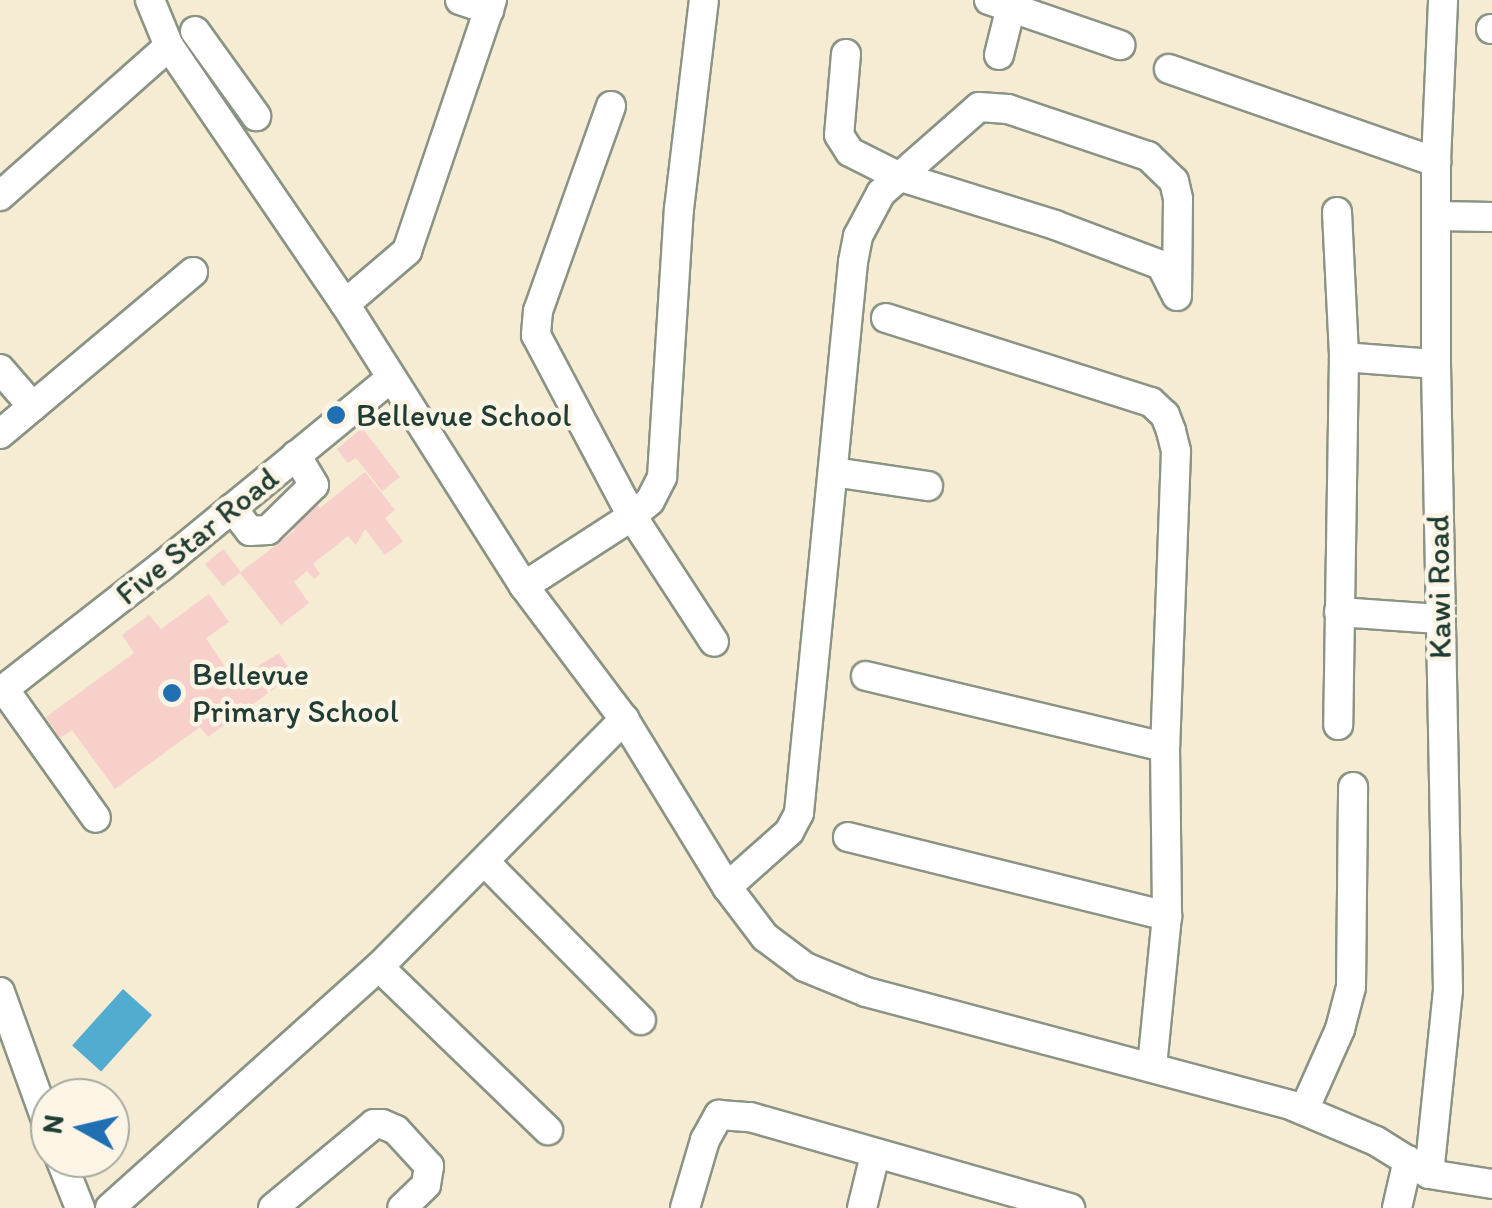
<!DOCTYPE html>
<style>
body{margin:0}
#map{position:relative;width:1492px;height:1208px;overflow:hidden;background:#f6ebd3;font-family:Itim,sans-serif}
div>[style]{position:absolute}
[style*='--x']{left:calc(var(--x)*1px);top:calc(var(--y)*1px);width:calc(var(--w)*1px);rotate:calc(var(--a)*1deg)}
.built>*{inset:0;background:#f7d0cc}
.water>*{inset:0;background:#52acd0;transform-origin:0 0}
.roads{filter:drop-shadow(2px 0 #8a9484) drop-shadow(-2px 0 #8a9484) drop-shadow(0 2px #8a9484) drop-shadow(0 -2px #8a9484)}
.minor>*{height:28px;margin:-14px;padding:0 14px;transform-origin:14px;border-radius:14px;background:#fff}
.dots>*{width:28px;height:28px;translate:-50% -50%;box-sizing:border-box;border:5px solid #fcf5e5;border-radius:50%}
span{translate:-50% -50%;white-space:nowrap;text-align:center;line-height:1.15;-webkit-text-stroke:9px #fcf5e5;paint-order:stroke}
.poi-label{font-size:32px;color:#1f3d34}
.left{translate:0 -50%;text-align:left}
.street-label{font-size:32px;color:#1f3d34}
.north{position:absolute;left:30px;top:1078px;width:100px;height:100px;box-sizing:border-box;background:#fcf5e5;border:2px solid #a4ab9e;border-radius:50%;rotate:278deg;font-size:28px;font-weight:700;line-height:40px;text-align:center;color:#1f3d34}
.north::after{content:'';display:block;margin:auto;width:35px;height:45px;background:#1f6fb2;clip-path:polygon(50% 0,100% 100%,50% 72%,0 100%)}
</style>
<div id="map">
<div class="built">
<div style="clip-path:polygon(362px 428px,400px 477px,382px 491px,356px 458px,348px 463px,337px 449px)"></div>
<div style="clip-path:polygon(365px 472px,395px 510px,385px 518px,403px 541px,385px 555px,365px 529px,356px 545px,348px 536px,313px 564px,320px 574px,314px 579px,307px 571px,294px 582px,309px 603px,281px 625px,240px 573px,223px 586px,205px 564px,223px 549px,241px 572px,295px 530px,284px 515px,309px 496px,320px 508px)"></div>
<div style="clip-path:polygon(209px 594px,229px 622px,206px 638px,234px 681px,279px 653px,293px 675px,208px 737px,200px 727px,115px 789px,72px 730px,60px 738px,46px 717px,134px 653px,122px 635px,149px 615px,161px 629px)"></div>
</div>
<div class="water">
<div style="left:123px;top:989px;width:39px;height:76px;rotate:42deg"></div>
</div>
<div class="roads">
<div class="minor">
<div style="--x:150;--y:0;--w:50;--a:67.6"></div>
<div style="--x:169;--y:46;--w:312;--a:55.7"></div>
<div style="--x:345;--y:304;--w:334;--a:57.6"></div>
<div style="--x:524;--y:586;--w:166;--a:53.1"></div>
<div style="--x:624;--y:719;--w:197;--a:58.5"></div>
<div style="--x:727;--y:887;--w:63;--a:52.8"></div>
<div style="--x:765;--y:937;--w:50;--a:36.9"></div>
<div style="--x:805;--y:967;--w:66;--a:22.3"></div>
<div style="--x:866;--y:992;--w:442;--a:14.9"></div>
<div style="--x:1293;--y:1106;--w:90;--a:22.9"></div>
<div style="--x:1376;--y:1141;--w:62;--a:31.9"></div>
<div style="--x:1429;--y:1174;--w:64;--a:9"></div>
<div style="--x:460;--y:0;--w:31;--a:19"></div>
<div style="--x:989;--y:0;--w:139;--a:19"></div>
<div style="--x:1491;--y:29;--w:1;--a:0"></div>
<div style="--x:195;--y:31;--w:105;--a:54.3"></div>
<div style="--x:846;--y:54;--w:81;--a:94.9"></div>
<div style="--x:839;--y:135;--w:20;--a:57"></div>
<div style="--x:850;--y:152;--w:54;--a:26.6"></div>
<div style="--x:898;--y:176;--w:164;--a:17.3"></div>
<div style="--x:1055;--y:225;--w:113;--a:20.7"></div>
<div style="--x:1161;--y:265;--w:33;--a:63"></div>
<div style="--x:999;--y:55;--w:49;--a:-76"></div>
<div style="--x:1169;--y:69;--w:283;--a:19.2"></div>
<div style="--x:611;--y:106;--w:218;--a:109.6"></div>
<div style="--x:538;--y:311;--w:24;--a:95"></div>
<div style="--x:536;--y:335;--w:205;--a:62.1"></div>
<div style="--x:632;--y:516;--w:150;--a:56.9"></div>
<div style="--x:0;--y:196;--w:226;--a:-41.6"></div>
<div style="--x:1337;--y:212;--w:145;--a:87.2"></div>
<div style="--x:1344;--y:357;--w:368;--a:90.9"></div>
<div style="--x:1437;--y:216;--w:55;--a:1"></div>
<div style="--x:345;--y:304;--w:82;--a:-40.5"></div>
<div style="--x:407;--y:251;--w:265;--a:-71.3"></div>
<div style="--x:886;--y:318;--w:278;--a:17.6"></div>
<div style="--x:1151;--y:402;--w:19;--a:43"></div>
<div style="--x:1165;--y:415;--w:17;--a:69"></div>
<div style="--x:1171;--y:431;--w:21;--a:76"></div>
<div style="--x:1176;--y:451;--w:296;--a:92.1"></div>
<div style="--x:1165;--y:747;--w:169;--a:89.3"></div>
<div style="--x:1167;--y:916;--w:150;--a:95.7"></div>
<div style="--x:1344;--y:357;--w:92;--a:4.4"></div>
<div style="--x:0;--y:369;--w:50;--a:49"></div>
<div style="--x:0;--y:434;--w:252;--a:-40"></div>
<div style="--x:833;--y:472;--w:96;--a:8.4"></div>
<div style="--x:232;--y:508;--w:29;--a:52"></div>
<div style="--x:250;--y:531;--w:18;--a:-3"></div>
<div style="--x:268;--y:530;--w:64;--a:-44.4"></div>
<div style="--x:314;--y:485;--w:35;--a:-121"></div>
<div style="--x:524;--y:586;--w:129;--a:-32.9"></div>
<div style="--x:632;--y:516;--w:23;--a:-40"></div>
<div style="--x:650;--y:501;--w:27;--a:-63"></div>
<div style="--x:662;--y:477;--w:269;--a:-86.4"></div>
<div style="--x:679;--y:209;--w:210;--a:-83.2"></div>
<div style="--x:1339;--y:612;--w:100;--a:4"></div>
<div style="--x:866;--y:676;--w:307;--a:13.4"></div>
<div style="--x:4;--y:689;--w:158;--a:54.5"></div>
<div style="--x:0;--y:692;--w:205;--a:-37.9"></div>
<div style="--x:162;--y:566;--w:296;--a:-39.4"></div>
<div style="--x:848;--y:837;--w:329;--a:13.9"></div>
<div style="--x:485;--y:862;--w:222;--a:45.4"></div>
<div style="--x:727;--y:887;--w:83;--a:-41.6"></div>
<div style="--x:789;--y:832;--w:21;--a:-62"></div>
<div style="--x:799;--y:813;--w:554;--a:-84.4"></div>
<div style="--x:853;--y:262;--w:26;--a:-79"></div>
<div style="--x:858;--y:236;--w:49;--a:-61.9"></div>
<div style="--x:881;--y:193;--w:130;--a:-41.3"></div>
<div style="--x:979;--y:107;--w:29;--a:4"></div>
<div style="--x:1008;--y:109;--w:148;--a:18.6"></div>
<div style="--x:1148;--y:156;--w:36;--a:44"></div>
<div style="--x:1174;--y:181;--w:18;--a:77"></div>
<div style="--x:1178;--y:199;--w:97;--a:90.6"></div>
<div style="--x:379;--y:967;--w:235;--a:44"></div>
<div style="--x:0;--y:992;--w:148;--a:70.2"></div>
<div style="--x:1304;--y:1110;--w:89;--a:-66"></div>
<div style="--x:1340;--y:1029;--w:43;--a:-75.3"></div>
<div style="--x:1351;--y:987;--w:200;--a:-89.4"></div>
<div style="--x:60;--y:1158;--w:54;--a:68.2"></div>
<div style="--x:1429;--y:1174;--w:185;--a:-84.1"></div>
<div style="--x:1448;--y:990;--w:626;--a:-91.1"></div>
<div style="--x:1436;--y:364;--w:202;--a:-90"></div>
<div style="--x:1436;--y:162;--w:162;--a:-87.5"></div>
<div style="--x:110;--y:1208;--w:361;--a:-41.9"></div>
<div style="--x:379;--y:967;--w:349;--a:-45.3"></div>
<div style="--x:273;--y:1208;--w:131;--a:-39.7"></div>
<div style="--x:374;--y:1124;--w:8;--a:0"></div>
<div style="--x:382;--y:1124;--w:15;--a:23"></div>
<div style="--x:396;--y:1130;--w:49;--a:47.5"></div>
<div style="--x:429;--y:1166;--w:19;--a:99"></div>
<div style="--x:426;--y:1185;--w:33;--a:136"></div>
<div style="--x:685;--y:1208;--w:71;--a:-73.6"></div>
<div style="--x:705;--y:1140;--w:29;--a:-61"></div>
<div style="--x:719;--y:1115;--w:31;--a:4"></div>
<div style="--x:750;--y:1117;--w:333;--a:15.9"></div>
<div style="--x:862;--y:1208;--w:55;--a:-76.2"></div>
<div style="--x:1397;--y:1208;--w:49;--a:-77.1"></div>
</div>
</div>
<div class="dots">
<div style="left:336px;top:415px;background:#1f6fb2"></div>
<div style="left:172px;top:693px;background:#1f6fb2"></div>
</div>
<div class="poi-label">
<span class="left" style="left:356px;top:415px">Bellevue School</span>
<span class="left" style="left:192px;top:693px">Bellevue<br>Primary School</span>
</div>
<div class="street-label">
<span style="left:197px;top:536px;rotate:-39deg">Five Star Road</span>
<span style="left:1439px;top:587px;rotate:-91deg">Kawi Road</span>
</div>
<div class="north">N</div>
</div>
